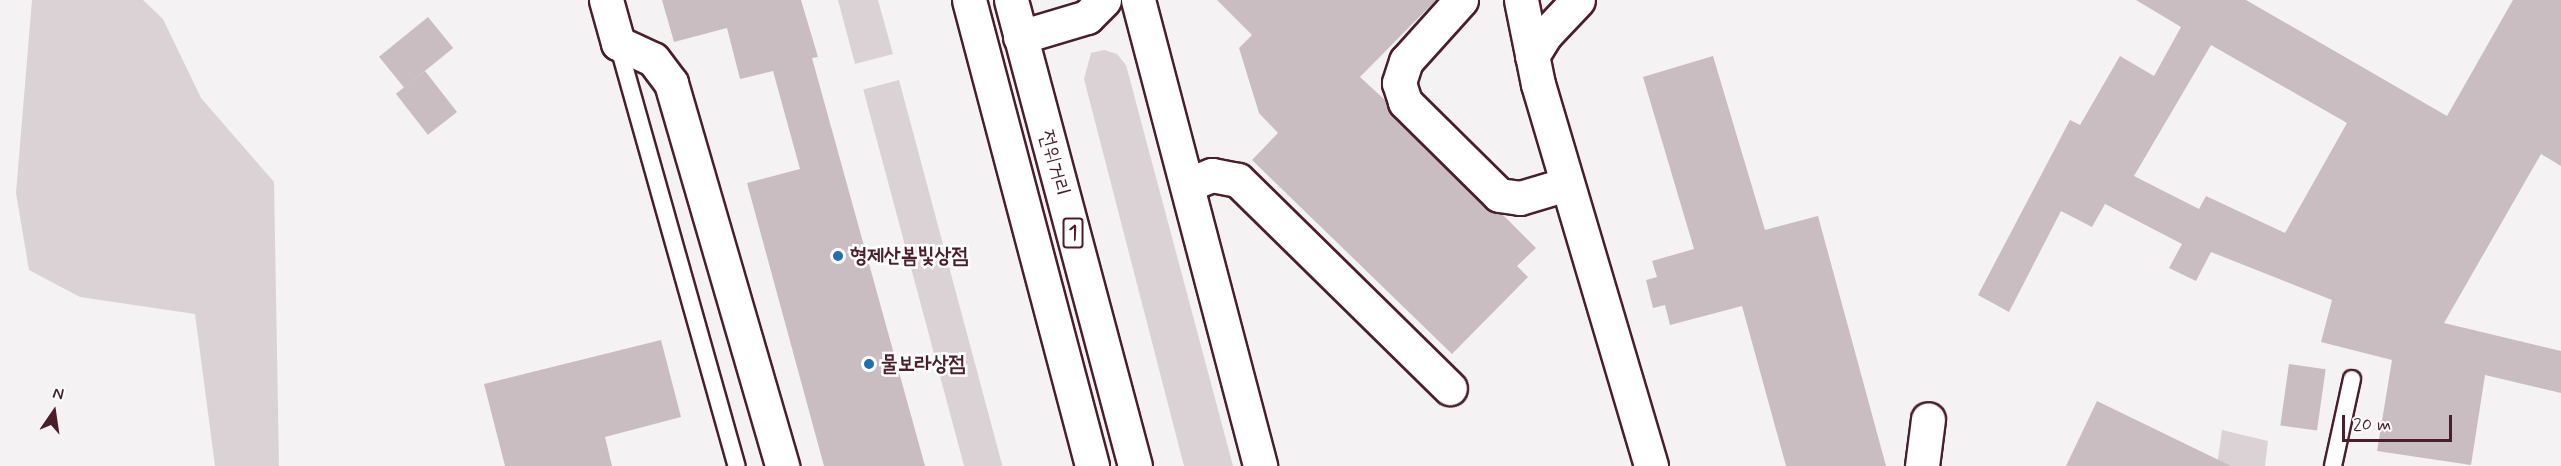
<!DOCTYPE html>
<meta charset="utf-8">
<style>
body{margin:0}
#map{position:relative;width:2561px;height:466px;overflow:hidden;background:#f4f2f2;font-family:Mynerve,"Poor Story",sans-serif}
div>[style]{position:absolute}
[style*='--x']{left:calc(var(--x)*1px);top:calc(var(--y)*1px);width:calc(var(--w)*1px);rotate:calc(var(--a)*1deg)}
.green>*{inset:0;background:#dbd2d5;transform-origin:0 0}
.building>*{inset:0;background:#cabdc1;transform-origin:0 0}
.roads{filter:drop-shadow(2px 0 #4a1f2b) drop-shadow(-2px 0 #4a1f2b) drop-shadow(0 2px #4a1f2b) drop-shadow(0 -2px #4a1f2b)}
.lane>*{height:16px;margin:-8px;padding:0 8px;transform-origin:8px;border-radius:8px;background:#fff}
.street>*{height:33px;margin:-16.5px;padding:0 16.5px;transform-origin:16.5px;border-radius:16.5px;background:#fff}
.primary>*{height:33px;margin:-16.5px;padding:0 16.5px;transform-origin:16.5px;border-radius:16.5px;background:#fff}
.dots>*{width:16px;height:16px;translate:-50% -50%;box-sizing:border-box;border:3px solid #fff;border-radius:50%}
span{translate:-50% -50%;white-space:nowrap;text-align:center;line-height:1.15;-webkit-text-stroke:5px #fff;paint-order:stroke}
.shield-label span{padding:2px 4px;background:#fff;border:2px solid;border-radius:4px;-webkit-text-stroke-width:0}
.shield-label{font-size:20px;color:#4a1f2b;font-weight:700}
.street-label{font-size:21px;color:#4a1f2b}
.poi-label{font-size:21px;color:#4a1f2b;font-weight:700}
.left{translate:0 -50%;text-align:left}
.north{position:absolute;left:24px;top:382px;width:60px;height:60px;-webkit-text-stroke:4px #fff;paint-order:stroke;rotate:13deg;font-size:16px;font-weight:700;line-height:24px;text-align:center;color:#4a1f2b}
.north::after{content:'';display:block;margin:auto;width:21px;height:27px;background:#4a1f2b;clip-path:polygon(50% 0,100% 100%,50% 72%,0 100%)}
.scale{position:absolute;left:2342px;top:415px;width:110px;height:27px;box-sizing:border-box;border:3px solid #4a1f2b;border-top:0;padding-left:8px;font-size:18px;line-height:21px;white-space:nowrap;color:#4a1f2b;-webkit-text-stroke:4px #fff;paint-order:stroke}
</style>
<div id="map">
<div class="green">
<div style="clip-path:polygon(32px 0,143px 0,163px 19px,201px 98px,274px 182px,279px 466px,215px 466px,195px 314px,80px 297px,29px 270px,16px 193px)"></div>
<div style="clip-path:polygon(838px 0,878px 0,893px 54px,855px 64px)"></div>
<div style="clip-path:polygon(1104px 50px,1117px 54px,1126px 65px,1233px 466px,1184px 466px,1084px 79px,1091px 53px)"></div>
<div style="left:899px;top:80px;width:400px;height:37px;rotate:75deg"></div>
<div style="clip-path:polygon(2222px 430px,2268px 441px,2265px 466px,2217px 466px)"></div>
</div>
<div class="building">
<div style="clip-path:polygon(662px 0,801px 0,818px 57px,812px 58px,925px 466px,824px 466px,747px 183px,800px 169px,773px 71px,740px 79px,727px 28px,674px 42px)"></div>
<div style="clip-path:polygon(1217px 0,1436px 0,1360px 77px,1385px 100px,1392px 115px,1486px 208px,1502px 214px,1536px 248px,1517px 266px,1528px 277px,1452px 354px,1252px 160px,1278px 133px,1259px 113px,1239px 48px,1252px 35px)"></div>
<div style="clip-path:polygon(evenodd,2136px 0,2246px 0,2447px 116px,2513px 0,2561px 0,2561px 166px,2541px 154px,2444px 323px,2561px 351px,2561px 393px,2485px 375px,2471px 465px,2377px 451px,2392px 360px,2321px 342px,2332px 300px,2211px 252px,2196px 281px,2169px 268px,2182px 244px,2105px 204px,2092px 227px,2061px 211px,2009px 312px,1978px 295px,2070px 120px,2080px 125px,2120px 56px,2154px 76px,2181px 27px,2136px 0,2211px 45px,2347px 123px,2285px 233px,2206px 196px,2199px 209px,2134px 176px,2211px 45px)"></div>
<div style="left:428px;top:17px;width:40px;height:63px;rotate:51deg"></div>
<div style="clip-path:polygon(1713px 56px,1765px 230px,1818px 216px,1886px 466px,1786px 466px,1742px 306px,1670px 325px,1665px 305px,1653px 308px,1646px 280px,1657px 277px,1652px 261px,1694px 249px,1643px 77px)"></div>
<div style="left:425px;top:71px;width:52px;height:37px;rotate:52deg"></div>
<div style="clip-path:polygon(661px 340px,681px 417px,605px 437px,612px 466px,505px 466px,484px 384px)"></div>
<div style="left:2289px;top:364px;width:37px;height:62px;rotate:8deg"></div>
<div style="clip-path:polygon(2097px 401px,2231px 466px,2066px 466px)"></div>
</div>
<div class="roads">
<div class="lane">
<div style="--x:618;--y:44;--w:438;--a:74.3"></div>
<div style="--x:2333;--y:466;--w:89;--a:-77.7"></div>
</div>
<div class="street">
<div style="--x:606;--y:0;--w:45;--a:74.4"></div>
<div style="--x:618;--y:43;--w:38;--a:25"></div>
<div style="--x:653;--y:59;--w:30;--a:53"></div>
<div style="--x:671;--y:83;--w:399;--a:73.8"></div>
<div style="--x:1138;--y:0;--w:482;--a:75.3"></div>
<div style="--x:1461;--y:0;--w:82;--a:132"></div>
<div style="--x:1406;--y:61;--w:23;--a:108"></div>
<div style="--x:1399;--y:83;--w:20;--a:72"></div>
<div style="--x:1405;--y:102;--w:132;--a:44.7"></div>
<div style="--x:1499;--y:195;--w:21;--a:8"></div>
<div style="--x:1520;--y:198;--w:49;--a:-16.6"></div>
<div style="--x:1521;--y:0;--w:86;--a:78.6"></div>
<div style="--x:1538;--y:84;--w:398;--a:73.5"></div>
<div style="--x:1020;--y:37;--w:70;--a:-16.6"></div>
<div style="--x:1087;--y:17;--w:24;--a:-45"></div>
<div style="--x:1532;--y:56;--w:25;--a:-58"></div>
<div style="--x:1545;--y:35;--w:48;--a:-46.7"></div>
<div style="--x:1187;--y:185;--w:27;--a:-22"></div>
<div style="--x:1212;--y:175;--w:26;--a:11"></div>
<div style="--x:1238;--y:180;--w:297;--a:44.5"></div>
<div style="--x:1922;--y:466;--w:47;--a:-82.7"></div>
</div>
<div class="primary">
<div style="--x:969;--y:0;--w:482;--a:75.2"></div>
<div style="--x:1011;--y:0;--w:482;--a:75.1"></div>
</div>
</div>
<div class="dots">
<div style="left:838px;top:256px;background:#1f6fb2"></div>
<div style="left:869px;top:364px;background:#1f6fb2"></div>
</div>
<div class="shield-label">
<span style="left:1073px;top:233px">1</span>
</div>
<div class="street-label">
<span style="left:1054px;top:163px;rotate:75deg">전위거리</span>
</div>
<div class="poi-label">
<span class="left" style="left:850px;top:256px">형제산봄빛상점</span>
<span class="left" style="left:881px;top:364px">물보라상점</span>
</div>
<div class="north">N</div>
<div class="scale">20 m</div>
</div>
